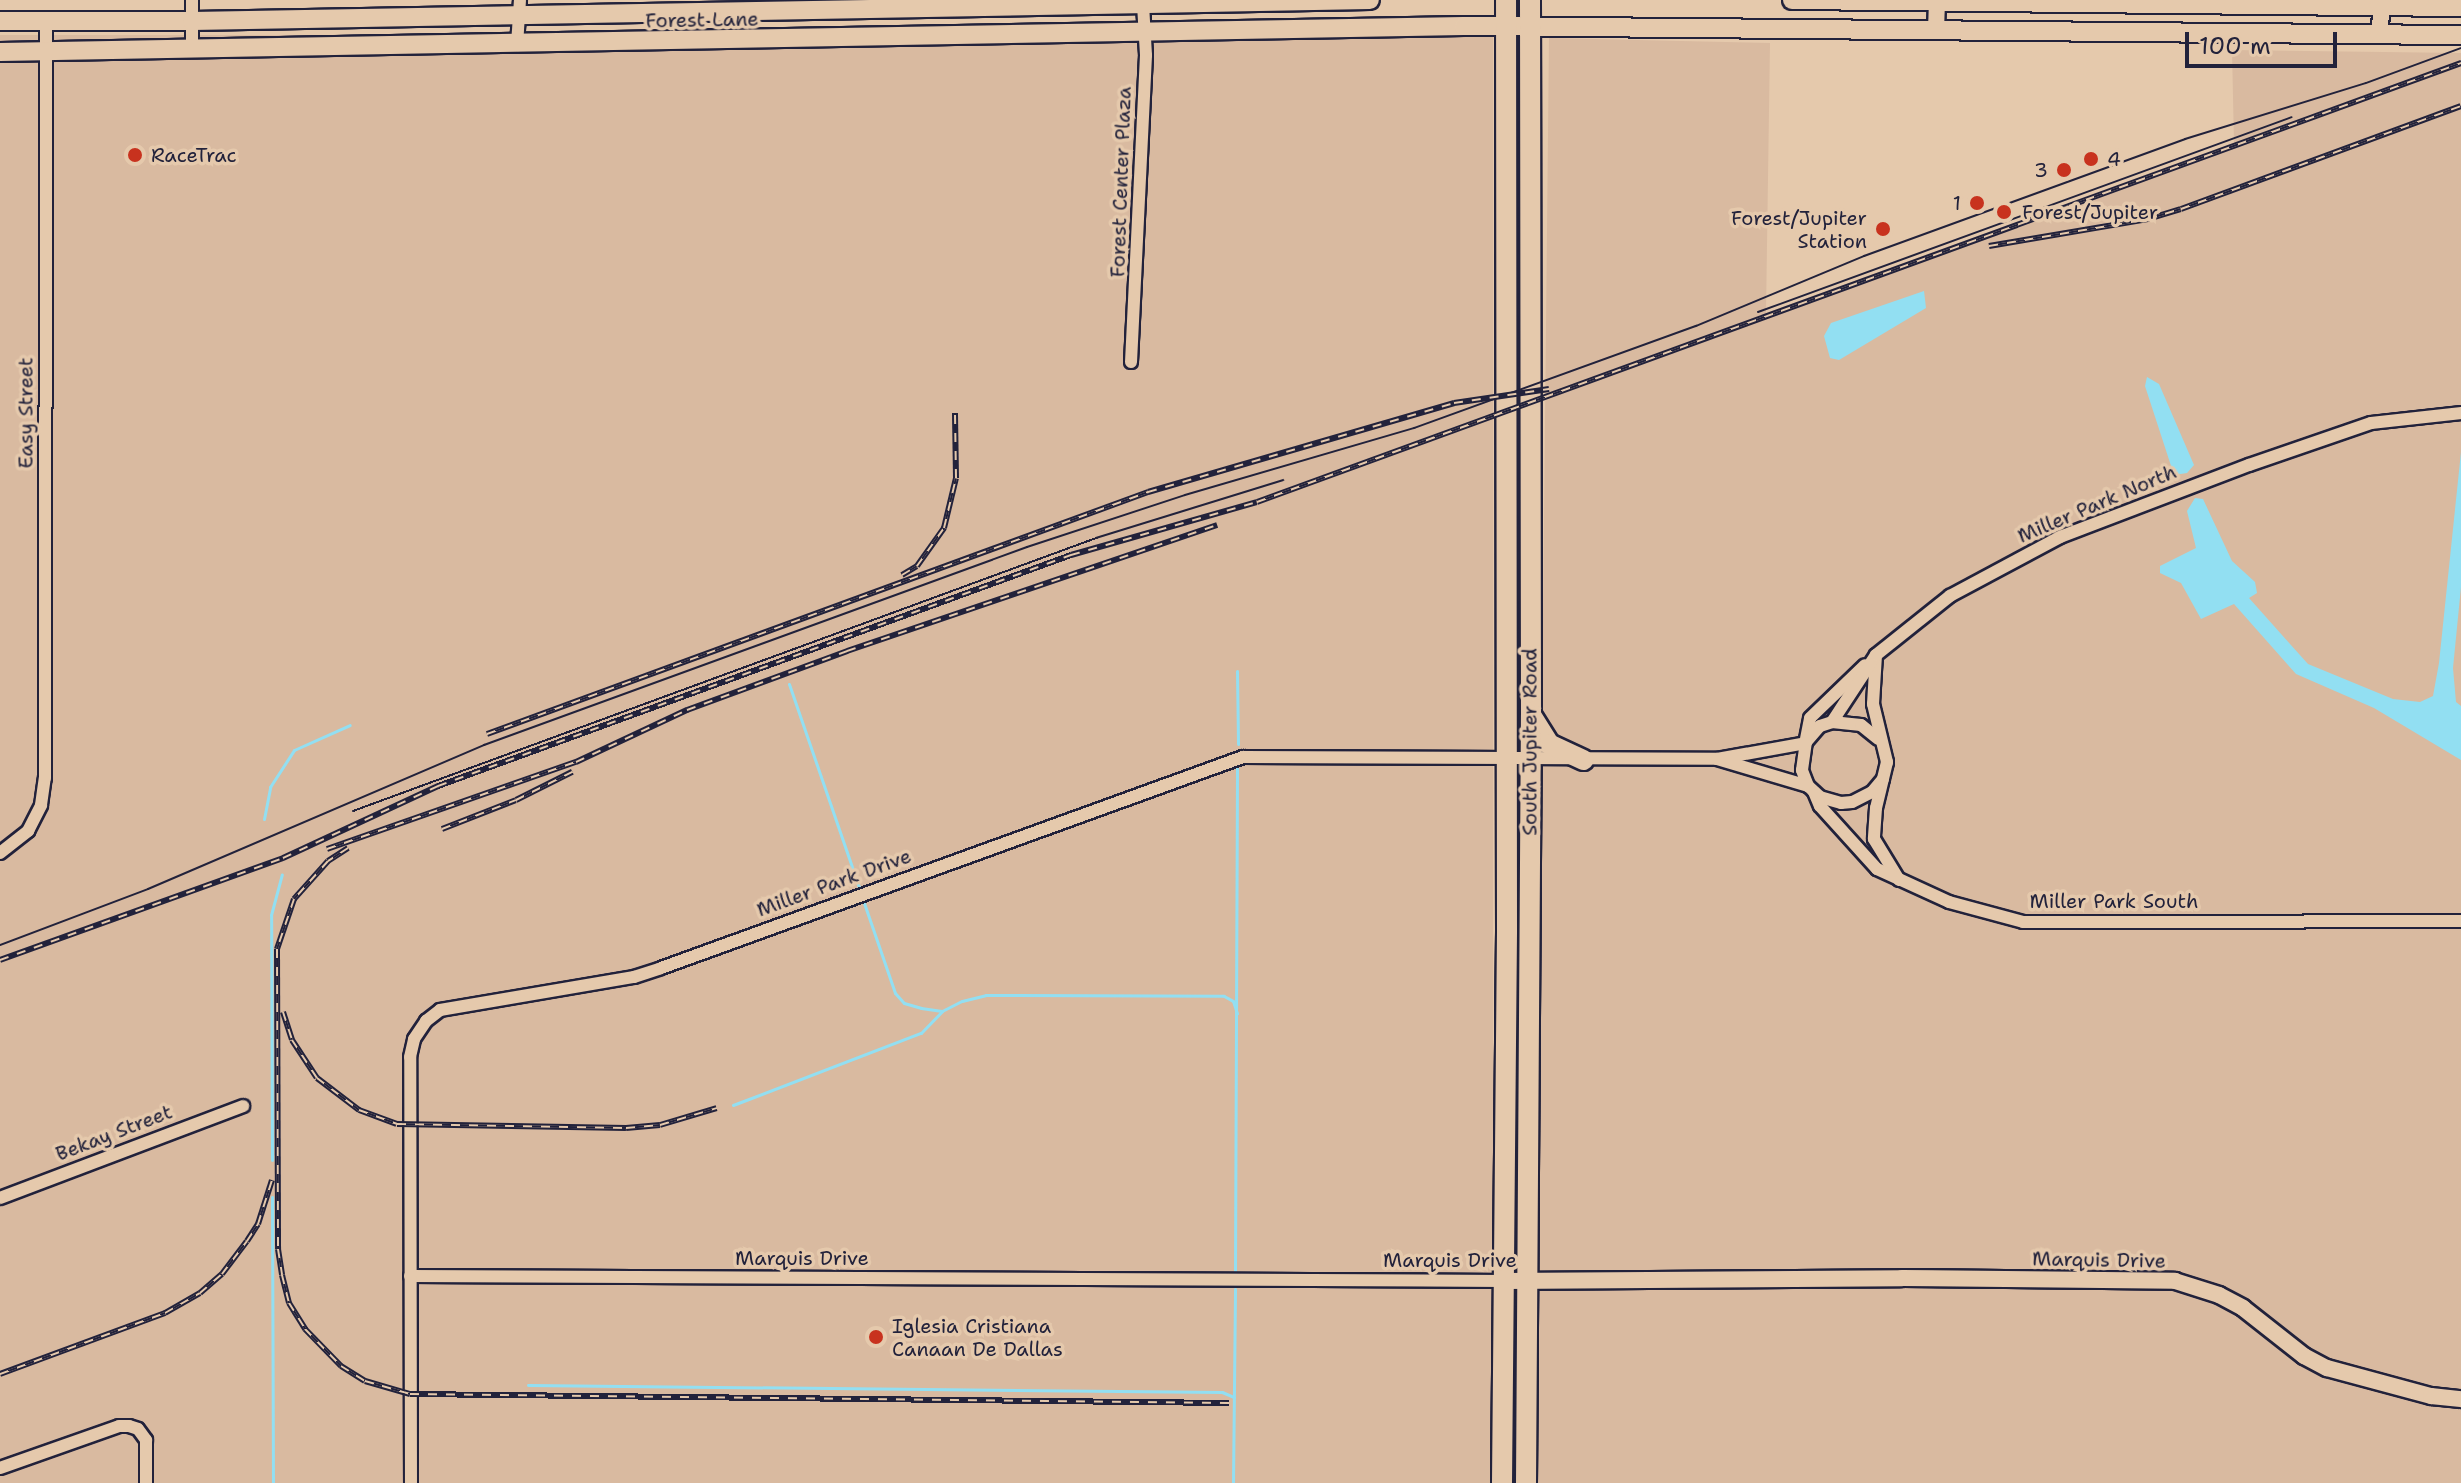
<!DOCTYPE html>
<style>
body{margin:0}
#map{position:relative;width:2461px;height:1483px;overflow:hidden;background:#e5c9ac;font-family:"Shantell Sans",sans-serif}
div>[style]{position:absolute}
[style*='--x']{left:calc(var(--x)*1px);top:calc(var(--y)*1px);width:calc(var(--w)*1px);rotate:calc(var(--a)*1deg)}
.built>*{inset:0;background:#d9baa0;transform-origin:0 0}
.water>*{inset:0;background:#92dff2}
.stream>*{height:3px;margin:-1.5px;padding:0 1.5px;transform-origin:1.5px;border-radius:1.5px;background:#92dff2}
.roads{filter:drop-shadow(2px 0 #22223b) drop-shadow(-2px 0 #22223b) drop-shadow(0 2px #22223b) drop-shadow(0 -2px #22223b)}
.minor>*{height:12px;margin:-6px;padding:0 6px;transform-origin:6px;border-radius:6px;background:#e5c9ac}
.tertiary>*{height:16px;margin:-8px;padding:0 8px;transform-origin:8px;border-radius:8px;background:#e5c9ac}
.secondary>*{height:18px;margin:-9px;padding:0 9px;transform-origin:9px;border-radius:9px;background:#e5c9ac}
.primary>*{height:20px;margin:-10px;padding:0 10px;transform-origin:10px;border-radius:10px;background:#e5c9ac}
.tram>*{height:2px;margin:-1px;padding:0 1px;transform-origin:1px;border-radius:1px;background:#22223b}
.rail>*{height:6px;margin-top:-3px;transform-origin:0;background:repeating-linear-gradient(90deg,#e5c9ac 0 9px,#22223b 0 18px);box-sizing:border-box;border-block:2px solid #22223b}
.dots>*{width:22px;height:22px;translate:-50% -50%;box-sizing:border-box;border:4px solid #e5c9ac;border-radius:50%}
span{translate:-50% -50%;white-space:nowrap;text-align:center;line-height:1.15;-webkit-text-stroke:7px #e5c9ac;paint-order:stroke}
.street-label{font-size:20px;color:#22223b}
.poi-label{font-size:20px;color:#22223b}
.left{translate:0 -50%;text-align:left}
.right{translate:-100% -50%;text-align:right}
.scale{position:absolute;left:2185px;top:32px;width:152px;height:36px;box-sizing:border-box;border:4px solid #22223b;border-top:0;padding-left:10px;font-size:24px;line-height:28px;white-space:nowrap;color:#22223b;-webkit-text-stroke:6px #e5c9ac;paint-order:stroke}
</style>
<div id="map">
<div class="built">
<div style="left:1493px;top:35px;width:1448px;height:1493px;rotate:90deg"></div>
<div style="clip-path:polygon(1549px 38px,1770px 43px,1766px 313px,2234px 144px,2232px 50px,2461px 53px,2461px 1483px,1534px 1483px)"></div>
</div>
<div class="water">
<div style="clip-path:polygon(1924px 291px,1926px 308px,1839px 360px,1830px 358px,1824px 336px,1831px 323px)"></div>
<div style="clip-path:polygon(2147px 377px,2159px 384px,2194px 465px,2187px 473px,2174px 475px,2145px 386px)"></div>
<div style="clip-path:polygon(2461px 452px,2461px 587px,2453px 668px,2456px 702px,2461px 706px,2461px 760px,2374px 708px,2296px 674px,2234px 604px,2201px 619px,2181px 583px,2160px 573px,2160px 566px,2196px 548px,2187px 511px,2195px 498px,2203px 499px,2232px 561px,2255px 582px,2257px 593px,2249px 598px,2308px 664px,2393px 699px,2420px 702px,2433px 696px,2439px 663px)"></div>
</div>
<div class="stream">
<div style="--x:1237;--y:671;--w:73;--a:89.2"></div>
<div style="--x:789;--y:684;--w:215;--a:71"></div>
<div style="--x:264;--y:819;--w:33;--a:-79"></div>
<div style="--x:270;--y:787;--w:44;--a:-57"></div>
<div style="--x:294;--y:750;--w:61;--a:-24.1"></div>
<div style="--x:864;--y:903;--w:95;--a:71"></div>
<div style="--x:895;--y:993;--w:13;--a:48"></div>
<div style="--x:904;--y:1003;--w:18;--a:16"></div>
<div style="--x:921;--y:1008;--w:21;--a:8"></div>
<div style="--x:942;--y:1011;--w:22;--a:-27"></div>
<div style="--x:962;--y:1001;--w:25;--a:-14"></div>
<div style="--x:986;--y:995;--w:238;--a:0.2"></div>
<div style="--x:1224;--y:996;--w:10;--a:29"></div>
<div style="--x:1233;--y:1001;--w:13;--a:72"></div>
<div style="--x:733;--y:1105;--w:201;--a:-21"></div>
<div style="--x:921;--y:1033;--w:30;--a:-46"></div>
<div style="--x:272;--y:1160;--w:245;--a:-90.2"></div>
<div style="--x:271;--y:915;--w:42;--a:-75"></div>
<div style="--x:272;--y:1197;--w:286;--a:89.8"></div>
<div style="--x:1235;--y:1271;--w:504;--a:-89.77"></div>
<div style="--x:528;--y:1385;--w:694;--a:0.58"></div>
<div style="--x:1222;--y:1392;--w:13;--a:23"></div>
<div style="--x:1233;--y:1483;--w:194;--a:-89.4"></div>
</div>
<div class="roads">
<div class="minor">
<div style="--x:517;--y:45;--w:45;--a:-86.2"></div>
<div style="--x:192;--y:51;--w:51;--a:-90"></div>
<div style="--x:1131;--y:362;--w:307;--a:-87.2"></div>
<div style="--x:1146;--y:55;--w:51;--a:-93.4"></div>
<div style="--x:1876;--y:655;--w:49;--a:93.5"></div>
<div style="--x:1873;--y:704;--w:60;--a:76.4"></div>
<div style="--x:1887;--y:762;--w:47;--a:103.4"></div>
<div style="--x:1876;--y:808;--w:31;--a:94"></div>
<div style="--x:1874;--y:839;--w:48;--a:58.6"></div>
<div style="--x:1832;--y:722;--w:29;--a:6"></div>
<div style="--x:1861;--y:725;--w:22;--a:39"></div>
<div style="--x:1806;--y:739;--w:21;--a:-79"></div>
<div style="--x:1810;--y:718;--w:76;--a:-43.9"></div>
<div style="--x:1717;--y:759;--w:95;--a:16.5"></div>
<div style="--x:1883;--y:779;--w:17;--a:130"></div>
<div style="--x:1872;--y:792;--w:22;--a:153"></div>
<div style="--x:1852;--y:802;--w:11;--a:175"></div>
<div style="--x:1841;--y:803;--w:22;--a:-164"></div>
<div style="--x:1820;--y:797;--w:16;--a:-137"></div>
<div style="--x:1808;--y:786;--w:17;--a:-111"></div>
<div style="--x:1802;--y:770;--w:28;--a:-82"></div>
<div style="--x:1806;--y:742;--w:21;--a:-49"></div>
<div style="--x:1820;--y:726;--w:13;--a:-18"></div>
<div style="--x:1832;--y:722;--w:80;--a:-56.7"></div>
<div style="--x:1876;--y:655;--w:95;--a:-38.6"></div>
<div style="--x:1950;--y:596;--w:125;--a:-28.2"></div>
<div style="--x:2060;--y:537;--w:202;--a:-20.9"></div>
<div style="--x:2249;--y:465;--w:129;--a:-19"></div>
<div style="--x:2371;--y:423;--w:91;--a:-6.3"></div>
<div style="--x:1814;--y:792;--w:15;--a:67"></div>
<div style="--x:1820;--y:806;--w:85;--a:47.9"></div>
<div style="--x:1877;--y:869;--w:79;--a:24.6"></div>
<div style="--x:1949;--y:902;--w:77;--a:15.1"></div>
<div style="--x:2023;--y:922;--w:438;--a:-0.1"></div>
<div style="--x:0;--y:853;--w:36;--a:-38"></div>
<div style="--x:28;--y:831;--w:29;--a:-63"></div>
<div style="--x:41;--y:805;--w:27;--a:-82"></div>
<div style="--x:45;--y:778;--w:758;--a:-89.92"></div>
<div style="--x:0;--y:1198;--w:260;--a:-20.7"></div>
<div style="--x:410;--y:1276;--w:1095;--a:0.26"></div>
<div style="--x:0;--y:1468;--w:126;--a:-19.4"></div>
<div style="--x:119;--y:1426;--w:10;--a:0"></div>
<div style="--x:129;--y:1426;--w:9;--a:18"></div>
<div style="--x:138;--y:1429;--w:14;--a:54"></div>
<div style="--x:146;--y:1440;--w:43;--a:90"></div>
<div style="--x:411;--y:1483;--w:426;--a:-90.1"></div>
<div style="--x:410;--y:1057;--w:18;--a:-77"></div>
<div style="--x:414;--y:1039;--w:22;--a:-56"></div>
<div style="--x:426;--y:1021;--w:18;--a:-38"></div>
<div style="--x:440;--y:1010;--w:197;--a:-9.7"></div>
<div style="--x:634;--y:977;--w:28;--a:-18"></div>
<div style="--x:661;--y:968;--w:619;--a:-19.93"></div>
<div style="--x:1243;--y:757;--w:474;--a:0.2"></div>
<div style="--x:1717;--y:759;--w:90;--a:-10.2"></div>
</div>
<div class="tertiary">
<div style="--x:1936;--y:30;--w:30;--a:-88"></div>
<div style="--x:2380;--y:35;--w:35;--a:-88"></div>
<div style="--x:1505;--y:1281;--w:397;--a:-0.4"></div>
<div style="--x:1902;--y:1278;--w:273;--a:0.6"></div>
<div style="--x:2175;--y:1281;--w:46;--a:17.7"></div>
<div style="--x:2219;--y:1295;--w:27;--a:28"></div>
<div style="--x:2243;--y:1308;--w:78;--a:38.2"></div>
<div style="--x:2304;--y:1356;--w:26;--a:28"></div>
<div style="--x:2327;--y:1368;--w:108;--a:15.1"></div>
<div style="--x:2431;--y:1396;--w:30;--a:6"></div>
</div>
<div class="secondary">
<div style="--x:1792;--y:0;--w:669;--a:0.6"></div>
<div style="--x:0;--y:21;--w:192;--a:0"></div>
<div style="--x:192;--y:21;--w:1178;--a:-1.02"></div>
<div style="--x:0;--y:52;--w:1464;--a:-1.02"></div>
<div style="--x:1464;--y:26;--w:997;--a:0.52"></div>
</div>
<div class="primary">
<div style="--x:1531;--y:715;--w:34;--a:58"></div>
<div style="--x:1549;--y:744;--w:38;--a:25"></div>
<div style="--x:1502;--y:1483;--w:552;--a:-89.48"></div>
<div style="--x:1507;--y:931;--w:931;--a:-90.06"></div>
<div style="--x:1526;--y:1483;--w:768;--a:-89.63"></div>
<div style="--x:1531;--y:715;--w:715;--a:-90.08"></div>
</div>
</div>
<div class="tram">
<div style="--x:1758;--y:312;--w:568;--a:-20.06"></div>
<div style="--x:353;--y:811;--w:792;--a:-20.17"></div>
<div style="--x:1096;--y:538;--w:196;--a:-17.2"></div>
<div style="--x:0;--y:945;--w:158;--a:-20.7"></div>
<div style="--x:148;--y:889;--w:366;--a:-23.2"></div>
<div style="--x:484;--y:745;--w:578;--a:-20.03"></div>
<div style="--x:1027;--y:547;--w:166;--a:-18.2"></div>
<div style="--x:1185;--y:495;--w:239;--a:-16.3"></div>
<div style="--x:1414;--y:428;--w:300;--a:-19.9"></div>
<div style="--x:1696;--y:326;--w:182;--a:-22.6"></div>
<div style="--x:1864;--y:256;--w:342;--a:-20"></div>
<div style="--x:2185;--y:139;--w:189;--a:-17.2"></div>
<div style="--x:2366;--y:83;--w:101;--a:-20.2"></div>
</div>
<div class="rail">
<div style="--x:1989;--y:246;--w:161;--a:-9.6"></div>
<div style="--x:2148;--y:219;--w:34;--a:-17"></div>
<div style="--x:2181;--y:209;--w:298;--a:-20.2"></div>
<div style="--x:902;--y:575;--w:17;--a:-31"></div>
<div style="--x:917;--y:566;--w:47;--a:-54.6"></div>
<div style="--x:944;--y:528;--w:51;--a:-76.5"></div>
<div style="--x:956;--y:478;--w:65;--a:-90.9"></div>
<div style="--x:487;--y:734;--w:704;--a:-20.11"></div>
<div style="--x:1148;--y:492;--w:319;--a:-16.2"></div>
<div style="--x:1454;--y:403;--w:96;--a:-8.4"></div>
<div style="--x:442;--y:829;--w:79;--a:-21.4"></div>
<div style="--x:516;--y:800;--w:63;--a:-26.6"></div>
<div style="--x:348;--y:848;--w:24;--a:147"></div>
<div style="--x:328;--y:861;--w:51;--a:131.8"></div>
<div style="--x:294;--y:899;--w:53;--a:108.8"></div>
<div style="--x:277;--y:949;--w:300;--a:89.8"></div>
<div style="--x:278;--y:1249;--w:26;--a:81"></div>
<div style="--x:282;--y:1275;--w:29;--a:76"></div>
<div style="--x:289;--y:1303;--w:31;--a:58"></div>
<div style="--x:305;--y:1329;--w:52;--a:45.8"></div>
<div style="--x:341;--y:1366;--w:28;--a:32"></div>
<div style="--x:365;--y:1381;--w:47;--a:16.1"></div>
<div style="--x:410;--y:1394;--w:819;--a:0.63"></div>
<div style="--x:327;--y:849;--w:264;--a:-19.3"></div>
<div style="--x:576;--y:762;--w:123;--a:-25.1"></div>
<div style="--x:687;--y:710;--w:171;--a:-20.2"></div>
<div style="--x:847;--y:651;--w:391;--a:-18.8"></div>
<div style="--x:0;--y:960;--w:301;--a:-19.8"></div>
<div style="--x:283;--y:858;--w:171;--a:-24.9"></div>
<div style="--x:438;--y:786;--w:674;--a:-20.05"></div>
<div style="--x:1071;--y:555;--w:193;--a:-15.9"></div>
<div style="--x:1257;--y:502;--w:1282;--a:-20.03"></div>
<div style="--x:283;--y:1012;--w:29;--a:72"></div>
<div style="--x:292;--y:1040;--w:45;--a:56.7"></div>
<div style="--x:317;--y:1078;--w:53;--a:37.3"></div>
<div style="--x:359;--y:1110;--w:40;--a:20.2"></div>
<div style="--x:397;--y:1124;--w:229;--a:1"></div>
<div style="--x:626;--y:1128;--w:34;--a:-5"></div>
<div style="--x:660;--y:1125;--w:59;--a:-16.6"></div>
<div style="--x:0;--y:1374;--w:176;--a:-20.3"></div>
<div style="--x:165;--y:1313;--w:40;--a:-29.7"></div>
<div style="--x:200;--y:1293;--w:29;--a:-41"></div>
<div style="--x:222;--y:1274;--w:41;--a:-52.9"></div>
<div style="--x:247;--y:1241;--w:20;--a:-57"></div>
<div style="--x:258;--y:1224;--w:46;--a:-72.3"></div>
</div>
<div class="dots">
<div style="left:135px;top:155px;background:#c8321e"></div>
<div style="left:2091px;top:159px;background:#c8321e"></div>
<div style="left:2064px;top:170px;background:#c8321e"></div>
<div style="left:1977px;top:203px;background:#c8321e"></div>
<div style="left:2004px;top:212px;background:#c8321e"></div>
<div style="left:1883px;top:229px;background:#c8321e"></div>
<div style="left:876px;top:1337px;background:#c8321e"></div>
</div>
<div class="street-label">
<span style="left:702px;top:20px;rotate:-1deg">Forest Lane</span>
<span style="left:1121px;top:182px;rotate:-88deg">Forest Center Plaza</span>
<span style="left:26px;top:413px;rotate:-90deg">Easy Street</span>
<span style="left:2097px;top:504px;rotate:-23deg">Miller Park North</span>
<span style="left:1530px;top:742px;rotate:-90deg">South Jupiter Road</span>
<span style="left:834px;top:883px;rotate:-20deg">Miller Park Drive</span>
<span style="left:2114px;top:901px">Miller Park South</span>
<span style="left:114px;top:1133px;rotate:-21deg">Bekay Street</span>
<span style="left:802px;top:1258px">Marquis Drive</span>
<span style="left:1450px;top:1260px">Marquis Drive</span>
<span style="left:2099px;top:1260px;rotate:1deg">Marquis Drive</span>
</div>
<div class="poi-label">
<span class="left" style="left:151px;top:155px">RaceTrac</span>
<span class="left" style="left:2107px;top:159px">4</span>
<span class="right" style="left:2048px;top:170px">3</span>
<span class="right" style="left:1961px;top:203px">1</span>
<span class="left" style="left:2022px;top:212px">Forest/Jupiter</span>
<span class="right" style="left:1867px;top:230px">Forest/Jupiter<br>Station</span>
<span class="left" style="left:892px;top:1338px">Iglesia Cristiana<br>Canaan De Dallas</span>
</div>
<div class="scale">100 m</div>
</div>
